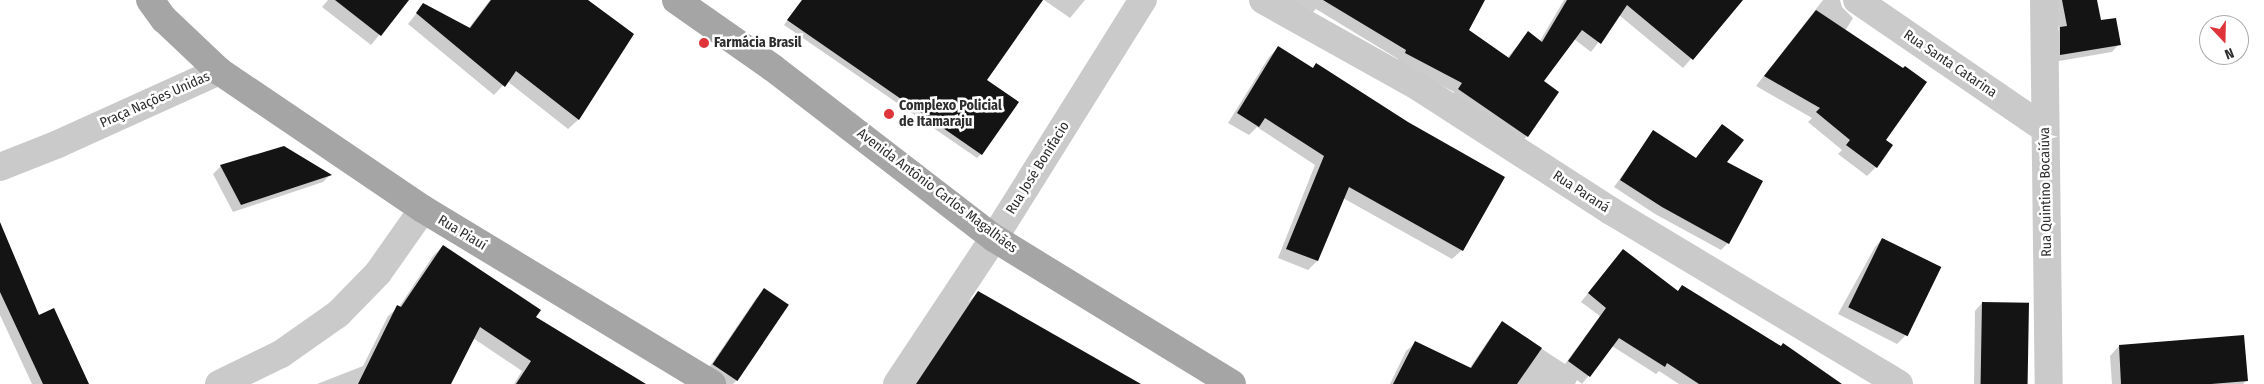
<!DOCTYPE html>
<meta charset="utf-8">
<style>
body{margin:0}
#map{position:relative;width:2264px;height:384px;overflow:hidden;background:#fff;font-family:"Fira Sans Condensed",sans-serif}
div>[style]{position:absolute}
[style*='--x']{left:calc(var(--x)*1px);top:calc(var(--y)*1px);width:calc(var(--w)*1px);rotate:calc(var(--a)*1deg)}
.shadow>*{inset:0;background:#0003}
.building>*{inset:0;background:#141414;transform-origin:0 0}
.street>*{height:28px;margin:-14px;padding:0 14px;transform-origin:14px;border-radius:14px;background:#cacaca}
.primary>*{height:28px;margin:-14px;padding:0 14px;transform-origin:14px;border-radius:14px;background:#a5a5a5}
.dots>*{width:14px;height:14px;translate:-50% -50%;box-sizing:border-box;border:2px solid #fff;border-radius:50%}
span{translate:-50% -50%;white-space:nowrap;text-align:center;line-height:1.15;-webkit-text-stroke:5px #fff;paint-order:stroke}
.poi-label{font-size:14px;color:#2d2d2d;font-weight:700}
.left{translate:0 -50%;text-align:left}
.street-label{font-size:14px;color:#2d2d2d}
.north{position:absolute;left:2199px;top:15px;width:50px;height:50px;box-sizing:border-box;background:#fff;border:1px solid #ababab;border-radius:50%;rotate:159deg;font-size:14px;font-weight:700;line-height:20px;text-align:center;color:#2d2d2d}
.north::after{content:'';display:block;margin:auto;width:18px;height:22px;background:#df343a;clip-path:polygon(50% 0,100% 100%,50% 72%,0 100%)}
</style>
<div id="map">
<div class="shadow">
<div style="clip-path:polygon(328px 0,408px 0,371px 45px,322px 7px)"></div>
<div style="clip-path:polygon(490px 0,586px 0,632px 34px,578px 120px,568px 129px,507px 81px,494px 95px,408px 24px,424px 4px,469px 28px)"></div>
<div style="clip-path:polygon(802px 0,1020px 0,985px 80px,981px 154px,977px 158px,784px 25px)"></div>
<div style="clip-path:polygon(1044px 0,1085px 0,1070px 18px)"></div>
<div style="clip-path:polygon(1284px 0,1484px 0,1467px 31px,1507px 58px,1528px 33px,1540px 41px,1564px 0,1742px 0,1683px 68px,1619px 15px,1591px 52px,1574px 39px,1542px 82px,1527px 136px,1518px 145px,1450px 99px,1454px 92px,1397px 62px,1398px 59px,1316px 9px,1312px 13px)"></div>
<div style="clip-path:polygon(1823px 0,1840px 0,1842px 7px,1853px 18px,1845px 31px,1903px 70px,1876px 167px,1867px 176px,1838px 154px,1842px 150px,1808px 122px,1812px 118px,1756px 86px)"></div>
<div style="clip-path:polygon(2058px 0,2096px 0,2100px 21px,2119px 44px,2112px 52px,2053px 62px,2053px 36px,2059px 30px,2054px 4px)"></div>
<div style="clip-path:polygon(1278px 48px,1312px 69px,1316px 64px,1407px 123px,1503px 178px,1462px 250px,1452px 259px,1343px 198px,1317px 261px,1308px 270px,1278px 258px,1315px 165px,1257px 127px,1249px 135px,1228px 123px,1269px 57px)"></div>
<div style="clip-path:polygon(1722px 125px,1725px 163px,1761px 182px,1728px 243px,1721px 250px,1655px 214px,1614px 187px,1653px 132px,1695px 159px)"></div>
<div style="clip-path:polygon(284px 147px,330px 175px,323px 182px,233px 212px,213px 174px,221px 166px)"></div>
<div style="clip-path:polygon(0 224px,39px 317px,88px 384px,32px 384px,0 315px)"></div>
<div style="clip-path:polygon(1882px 239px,1905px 336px,1897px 344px,1838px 314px,1875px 247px)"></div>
<div style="clip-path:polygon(443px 246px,534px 318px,644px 384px,514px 384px,522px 371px,473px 338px,450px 384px,317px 384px,363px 366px,388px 316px,399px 307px,433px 256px)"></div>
<div style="clip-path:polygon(1616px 258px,1677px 292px,1682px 286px,1837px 384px,1679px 384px,1659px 371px,1656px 374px,1612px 346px,1582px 384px,1577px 380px,1575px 384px,1390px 384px,1406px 351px,1415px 343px,1469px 369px,1494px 332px,1502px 323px,1565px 364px,1600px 316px,1581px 302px)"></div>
<div style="clip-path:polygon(764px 290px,787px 305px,737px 380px,733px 384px,723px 384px,706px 372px,757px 297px)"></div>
<div style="clip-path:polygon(978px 293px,1139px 384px,913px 384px,967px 303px)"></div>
<div style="clip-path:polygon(1982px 303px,2026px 384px,1974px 384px,1975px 311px)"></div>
<div style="clip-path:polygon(2119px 346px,2246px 381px,2243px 384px,2112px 384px,2110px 356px)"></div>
</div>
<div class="building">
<div style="clip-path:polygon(335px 0,409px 0,381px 36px)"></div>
<div style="clip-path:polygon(491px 0,588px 0,634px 34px,579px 120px,516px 71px,505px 87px,416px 13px,423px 3px,470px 28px)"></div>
<div style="clip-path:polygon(802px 0,1043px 0,987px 80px,1019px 102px,982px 155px,787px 20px)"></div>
<div style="clip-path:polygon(1323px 0,1485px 0,1469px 30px,1509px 58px,1528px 31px,1542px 42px,1567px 0,1743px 0,1693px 60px,1627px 5px,1601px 44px,1582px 30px,1544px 81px,1559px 92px,1528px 137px,1458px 89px,1462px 83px,1405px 53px,1406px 50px)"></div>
<div style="clip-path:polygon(2062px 0,2097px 0,2101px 20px,2116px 18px,2121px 45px,2060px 55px,2060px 27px,2067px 26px)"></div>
<div style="clip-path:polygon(1816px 10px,1903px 68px,1905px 66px,1927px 82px,1886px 140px,1893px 145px,1877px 168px,1846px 145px,1850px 140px,1816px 112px,1820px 108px,1764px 76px)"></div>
<div style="clip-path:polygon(1278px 46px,1313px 68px,1316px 63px,1408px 122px,1505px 177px,1463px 251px,1349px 187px,1318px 261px,1286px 249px,1324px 156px,1265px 118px,1259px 127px,1237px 113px)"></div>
<div style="clip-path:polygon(1722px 124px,1744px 140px,1727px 162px,1763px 181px,1729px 244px,1662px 207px,1620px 180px,1653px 130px,1696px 158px)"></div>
<div style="clip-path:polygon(284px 146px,332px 175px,241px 205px,220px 165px)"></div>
<div style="clip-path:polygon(0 222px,39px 315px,54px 308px,89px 384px,43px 384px,0 292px)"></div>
<div style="left:1882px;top:238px;width:66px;height:77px;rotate:26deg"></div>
<div style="clip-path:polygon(443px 245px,541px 310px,536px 317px,646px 384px,516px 384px,531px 361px,480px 327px,451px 384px,358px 384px,397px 305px,401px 307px)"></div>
<div style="clip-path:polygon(1623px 249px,1678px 291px,1682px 285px,1781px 346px,1783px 343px,1842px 384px,1699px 384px,1667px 363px,1665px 367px,1619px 338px,1590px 377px,1568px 361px,1606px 308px,1588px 293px)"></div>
<div style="left:764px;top:288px;width:30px;height:92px;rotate:34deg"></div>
<div style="clip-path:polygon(978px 291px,1141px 384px,916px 384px)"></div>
<div style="left:1982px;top:302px;width:47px;height:82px;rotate:1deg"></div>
<div style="clip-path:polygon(1502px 321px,1542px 348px,1517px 384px,1393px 384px,1415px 341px,1471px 368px)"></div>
<div style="clip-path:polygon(2244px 335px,2248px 381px,2211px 384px,2121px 384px,2119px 345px)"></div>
</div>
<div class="street">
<div style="--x:1263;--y:0;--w:176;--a:29.2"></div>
<div style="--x:1417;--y:86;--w:231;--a:32.8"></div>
<div style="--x:1611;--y:211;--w:336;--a:31"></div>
<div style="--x:1857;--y:0;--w:227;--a:34.4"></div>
<div style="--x:2044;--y:0;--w:384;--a:89.3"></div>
<div style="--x:0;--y:167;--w:62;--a:-21.6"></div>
<div style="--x:58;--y:144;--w:177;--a:-24.4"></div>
<div style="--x:219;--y:384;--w:69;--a:-25.8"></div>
<div style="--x:281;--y:354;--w:70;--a:-35.1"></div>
<div style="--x:338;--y:314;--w:57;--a:-45.7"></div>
<div style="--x:378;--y:273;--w:78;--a:-54.9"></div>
<div style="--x:897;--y:384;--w:175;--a:-56.4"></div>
<div style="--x:994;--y:238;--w:281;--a:-58"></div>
</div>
<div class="primary">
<div style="--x:150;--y:0;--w:24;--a:54"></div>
<div style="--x:164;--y:19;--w:76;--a:43.4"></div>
<div style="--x:219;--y:71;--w:246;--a:34.1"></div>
<div style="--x:423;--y:209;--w:338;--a:31.2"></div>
<div style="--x:676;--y:0;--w:118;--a:35"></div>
<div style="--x:773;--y:68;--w:279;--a:37.6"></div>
<div style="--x:994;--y:238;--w:279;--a:31.5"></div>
</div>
<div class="dots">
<div style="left:704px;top:43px;background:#df343a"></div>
<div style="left:889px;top:114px;background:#df343a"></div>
</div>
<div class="poi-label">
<span class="left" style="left:714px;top:43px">Farmácia Brasil</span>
<span class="left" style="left:899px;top:114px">Complexo Policial<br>de Itamaraju</span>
</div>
<div class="street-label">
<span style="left:1950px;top:64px;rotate:34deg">Rua Santa Catarina</span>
<span style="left:155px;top:100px;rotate:-24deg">Praça Nações Unidas</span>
<span style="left:1038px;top:168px;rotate:-58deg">Rua José Bonifacio</span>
<span style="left:937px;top:191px;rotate:37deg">Avenida Antônio Carlos Magalhães</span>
<span style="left:1581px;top:192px;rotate:33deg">Rua Paraná</span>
<span style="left:2046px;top:192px;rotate:-91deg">Rua Quintino Bocaiúva</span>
<span style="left:462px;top:233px;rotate:31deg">Rua Piauí</span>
</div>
<div class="north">N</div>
</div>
